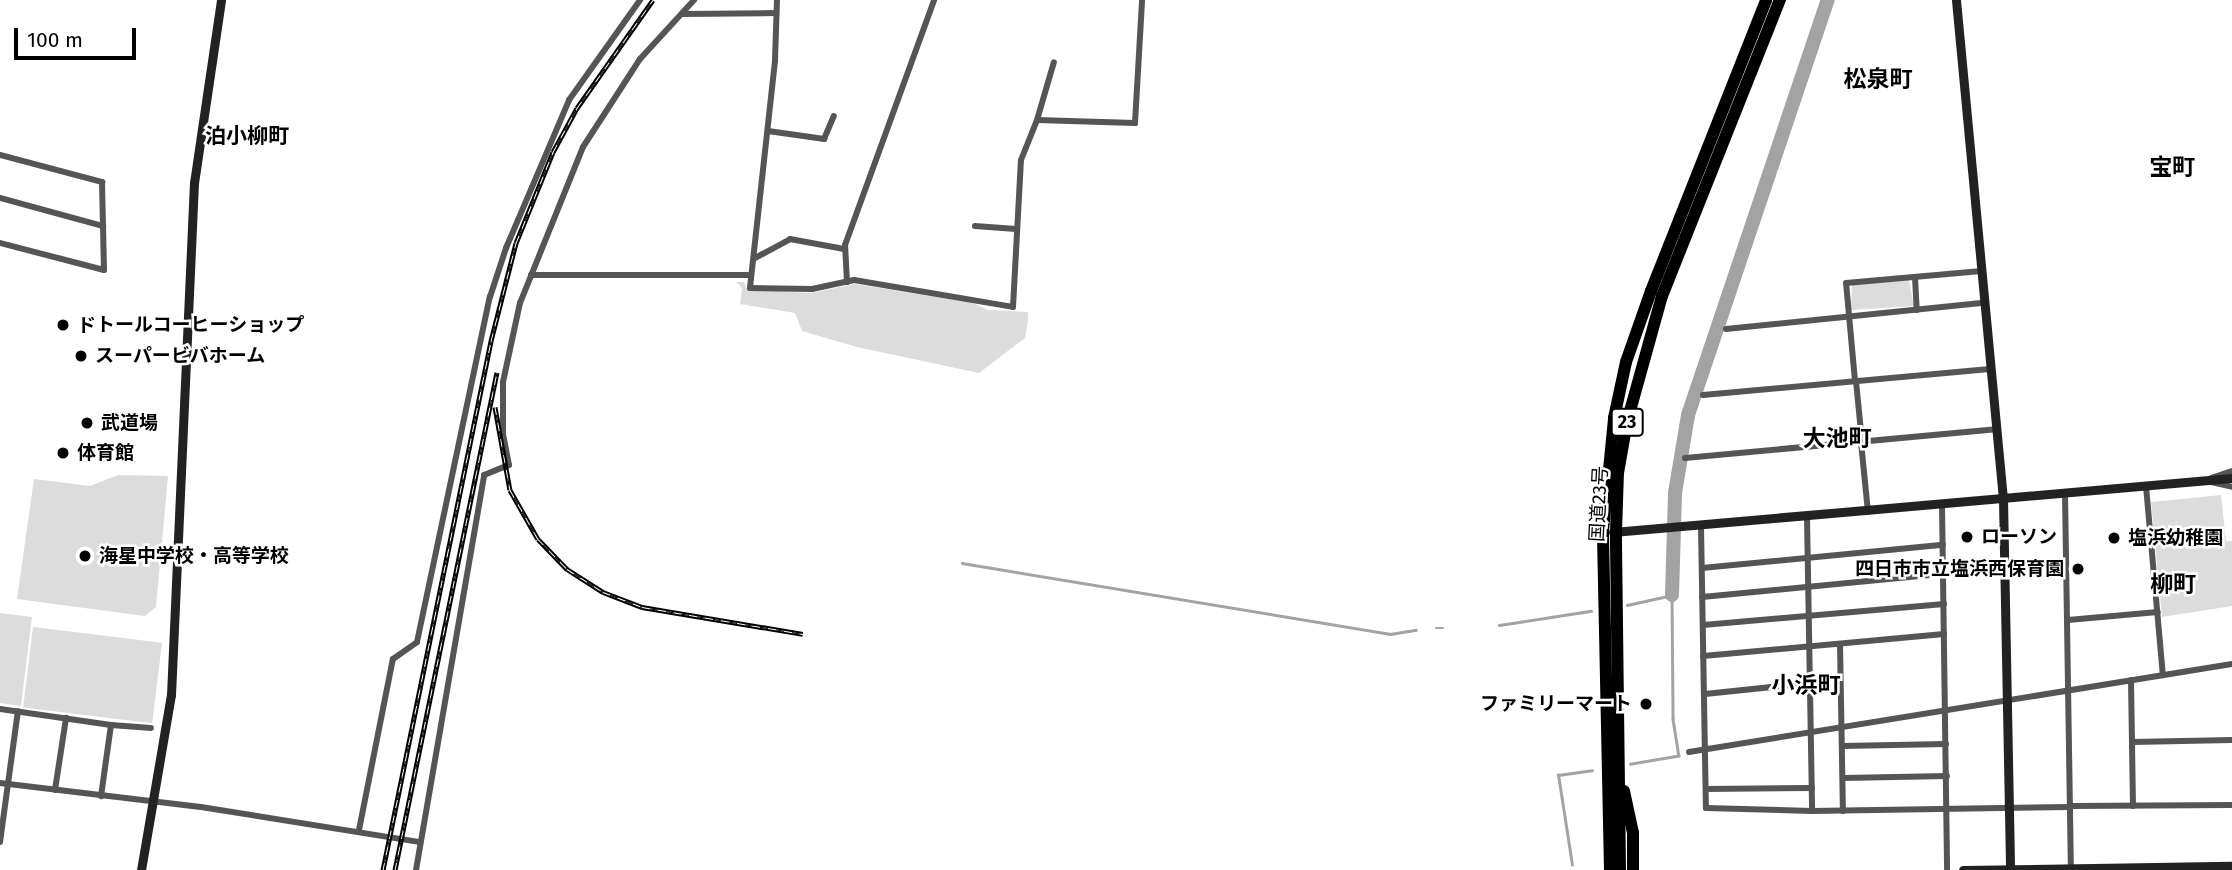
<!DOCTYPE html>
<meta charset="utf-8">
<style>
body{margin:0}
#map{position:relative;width:2232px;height:870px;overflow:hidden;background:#fff;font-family:"Fira Sans","Noto Sans JP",sans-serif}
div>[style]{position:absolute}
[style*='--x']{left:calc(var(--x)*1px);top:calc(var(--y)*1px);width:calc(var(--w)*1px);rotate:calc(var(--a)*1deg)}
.green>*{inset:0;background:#dcdcdc;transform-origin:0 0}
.stream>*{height:2.5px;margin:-1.25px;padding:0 1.25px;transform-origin:1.25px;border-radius:1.25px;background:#a3a3a3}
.river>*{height:14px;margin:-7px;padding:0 7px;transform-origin:7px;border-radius:7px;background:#a3a3a3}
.street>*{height:6px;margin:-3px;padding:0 3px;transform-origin:3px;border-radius:3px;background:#555}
.secondary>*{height:9px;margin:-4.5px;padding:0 4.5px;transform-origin:4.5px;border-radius:4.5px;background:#222}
.highway>*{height:12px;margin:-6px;padding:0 6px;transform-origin:6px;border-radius:6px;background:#000}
.rail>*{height:5px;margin-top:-2.5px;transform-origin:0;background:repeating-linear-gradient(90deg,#fff 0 8px,#000 0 16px);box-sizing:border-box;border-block:2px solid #000}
.dots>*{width:19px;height:19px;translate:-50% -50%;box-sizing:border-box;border:4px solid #fff;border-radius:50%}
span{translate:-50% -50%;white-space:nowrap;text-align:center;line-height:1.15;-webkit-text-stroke:5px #fff;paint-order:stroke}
.shield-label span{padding:2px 5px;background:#fff;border:2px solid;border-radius:5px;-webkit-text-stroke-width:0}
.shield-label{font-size:18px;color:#000;font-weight:700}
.poi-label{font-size:19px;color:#000;font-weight:700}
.left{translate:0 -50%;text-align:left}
.right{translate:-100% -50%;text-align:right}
.street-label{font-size:19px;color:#000}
.neighbourhood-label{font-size:21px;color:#000;font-weight:700}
.quarter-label{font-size:23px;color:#000;font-weight:700}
.scale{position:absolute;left:14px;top:28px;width:122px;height:32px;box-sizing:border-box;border:4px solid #000;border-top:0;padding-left:9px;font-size:21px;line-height:24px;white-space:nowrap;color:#000;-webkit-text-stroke:5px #fff;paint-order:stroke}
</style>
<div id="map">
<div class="green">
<div style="clip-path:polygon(1909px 280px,1914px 306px,1851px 310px,1852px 285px)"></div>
<div style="clip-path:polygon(736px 282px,744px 282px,747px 289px,811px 293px,855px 284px,973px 303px,988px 310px,1028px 312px,1028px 321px,1025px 338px,979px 373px,857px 347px,802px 331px,795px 313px,740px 304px,742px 288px)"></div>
<div style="clip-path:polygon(118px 475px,168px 476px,156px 607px,145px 616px,17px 599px,34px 479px,90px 486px)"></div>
<div style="clip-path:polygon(2221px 495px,2226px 541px,2232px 541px,2232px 606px,2162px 617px,2151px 502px)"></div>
<div style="clip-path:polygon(0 613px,32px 617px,21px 706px,0 703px)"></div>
<div style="left:33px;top:627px;width:130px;height:81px;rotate:7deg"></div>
</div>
<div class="stream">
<div style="--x:962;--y:563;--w:434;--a:9.4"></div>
<div style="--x:1390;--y:634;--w:26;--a:-9"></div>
<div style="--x:1627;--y:605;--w:46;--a:-12.5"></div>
<div style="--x:1672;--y:595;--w:124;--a:89.5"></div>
<div style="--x:1673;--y:719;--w:37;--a:81"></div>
<div style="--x:1679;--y:756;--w:49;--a:170.5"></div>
<div style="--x:1499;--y:625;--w:93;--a:-8.7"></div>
<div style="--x:1436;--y:628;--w:7;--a:0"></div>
<div style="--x:1572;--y:865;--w:91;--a:-98.8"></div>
<div style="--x:1558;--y:775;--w:34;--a:-8"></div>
</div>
<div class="river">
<div style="--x:1672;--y:595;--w:102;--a:-88.3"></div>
<div style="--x:1675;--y:493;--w:79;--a:-80.5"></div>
<div style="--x:1688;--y:415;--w:438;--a:-71.4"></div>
</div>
<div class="street">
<div style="--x:777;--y:0;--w:61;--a:91.9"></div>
<div style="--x:775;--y:61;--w:228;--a:96.3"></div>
<div style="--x:750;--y:288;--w:62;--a:0.9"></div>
<div style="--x:812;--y:289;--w:43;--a:-12.1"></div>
<div style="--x:854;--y:280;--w:161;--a:9.6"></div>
<div style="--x:1013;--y:307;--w:147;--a:-86.9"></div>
<div style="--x:1021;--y:160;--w:43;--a:-68.2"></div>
<div style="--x:1037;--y:120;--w:98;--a:1.8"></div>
<div style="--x:1135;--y:123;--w:123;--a:-86.7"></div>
<div style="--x:683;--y:14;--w:93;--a:-0.6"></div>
<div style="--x:1037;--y:120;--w:60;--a:-73.7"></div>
<div style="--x:768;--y:131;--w:57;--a:8.1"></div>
<div style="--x:824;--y:139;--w:25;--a:-67"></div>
<div style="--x:0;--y:155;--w:106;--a:14.8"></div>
<div style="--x:102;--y:182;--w:88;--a:88.7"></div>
<div style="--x:104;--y:270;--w:107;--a:-165.4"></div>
<div style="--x:0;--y:198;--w:107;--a:15.2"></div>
<div style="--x:975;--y:226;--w:41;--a:4.2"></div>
<div style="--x:755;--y:258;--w:40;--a:-28"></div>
<div style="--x:790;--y:239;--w:55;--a:10.5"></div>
<div style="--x:531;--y:275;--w:218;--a:0"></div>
<div style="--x:1915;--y:277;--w:33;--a:87"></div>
<div style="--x:847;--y:282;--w:37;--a:-93"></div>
<div style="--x:845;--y:245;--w:261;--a:-70"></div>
<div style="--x:1726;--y:329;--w:259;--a:-5.8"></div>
<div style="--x:1855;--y:381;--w:98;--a:-95.2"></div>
<div style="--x:1846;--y:283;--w:136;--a:-5.1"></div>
<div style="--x:1856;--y:381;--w:61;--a:84.4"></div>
<div style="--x:1703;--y:395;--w:288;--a:-5.2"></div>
<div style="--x:1861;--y:442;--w:70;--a:84.3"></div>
<div style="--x:1685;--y:458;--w:312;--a:-5.3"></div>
<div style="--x:2211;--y:478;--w:22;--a:-18"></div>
<div style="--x:2207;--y:481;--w:26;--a:13"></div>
<div style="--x:2146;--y:486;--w:190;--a:84.9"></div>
<div style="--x:2065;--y:494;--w:376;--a:89.1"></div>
<div style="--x:1942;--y:505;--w:365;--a:89.2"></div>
<div style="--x:1807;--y:517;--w:294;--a:89"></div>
<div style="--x:1812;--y:811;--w:259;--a:-0.9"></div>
<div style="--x:1701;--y:527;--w:281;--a:89"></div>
<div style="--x:1706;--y:808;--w:106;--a:1.6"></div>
<div style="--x:1702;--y:568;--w:242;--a:-5.5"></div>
<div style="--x:1702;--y:597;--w:242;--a:-5.5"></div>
<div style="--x:2068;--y:620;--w:90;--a:-5.1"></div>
<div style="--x:1703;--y:625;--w:242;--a:-5"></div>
<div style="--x:1840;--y:644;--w:167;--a:89"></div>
<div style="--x:1703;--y:656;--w:242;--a:-5.2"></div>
<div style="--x:2131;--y:680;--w:126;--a:89.1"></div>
<div style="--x:1705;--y:694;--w:106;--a:-6"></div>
<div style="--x:0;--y:709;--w:112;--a:8.2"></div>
<div style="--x:111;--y:725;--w:72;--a:98"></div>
<div style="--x:111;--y:725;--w:40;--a:4.3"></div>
<div style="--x:2132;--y:742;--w:100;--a:-1.1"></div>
<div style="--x:1842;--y:746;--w:104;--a:-1.1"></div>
<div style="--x:1689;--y:752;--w:550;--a:-9.21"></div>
<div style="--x:1843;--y:778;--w:104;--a:-1.1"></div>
<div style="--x:0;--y:783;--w:202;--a:6.8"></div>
<div style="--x:201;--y:807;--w:222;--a:9.1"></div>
<div style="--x:1706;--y:789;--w:106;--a:-0.5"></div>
<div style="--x:55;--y:790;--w:73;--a:-81.3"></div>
<div style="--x:2071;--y:806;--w:161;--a:-0.4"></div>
<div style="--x:359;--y:830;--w:174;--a:-78.8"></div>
<div style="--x:393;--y:659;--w:29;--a:-35"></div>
<div style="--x:417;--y:642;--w:353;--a:-78.1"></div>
<div style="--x:490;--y:297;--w:52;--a:-71.9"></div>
<div style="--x:506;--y:248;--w:161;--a:-66.9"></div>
<div style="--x:569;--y:100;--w:123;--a:-54.6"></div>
<div style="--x:0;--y:842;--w:132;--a:-82.2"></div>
<div style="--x:416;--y:870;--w:401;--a:-80.2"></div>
<div style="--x:484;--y:475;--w:27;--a:-22"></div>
<div style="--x:509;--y:465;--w:31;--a:-101"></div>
<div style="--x:503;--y:435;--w:53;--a:-90"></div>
<div style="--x:503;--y:382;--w:81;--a:-77.9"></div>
<div style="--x:520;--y:303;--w:168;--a:-68"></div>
<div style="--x:583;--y:147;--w:105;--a:-57.1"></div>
<div style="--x:640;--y:59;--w:80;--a:-47.5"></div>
</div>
<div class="secondary">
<div style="--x:1956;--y:0;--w:501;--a:84.62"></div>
<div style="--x:2003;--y:499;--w:371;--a:88.9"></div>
<div style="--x:1613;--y:532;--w:621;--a:-4.99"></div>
<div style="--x:141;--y:870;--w:178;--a:-80.3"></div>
<div style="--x:171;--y:695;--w:513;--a:-87.43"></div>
<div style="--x:194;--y:183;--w:185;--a:-81.6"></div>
<div style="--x:1963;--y:870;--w:269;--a:-0.9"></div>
</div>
<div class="highway">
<div style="--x:1624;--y:791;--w:43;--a:77.9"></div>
<div style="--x:1633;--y:833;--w:37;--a:90"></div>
<div style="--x:1610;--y:870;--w:339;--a:-91.2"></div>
<div style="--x:1603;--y:531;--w:114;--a:-84.4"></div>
<div style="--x:1614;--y:418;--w:57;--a:-77.9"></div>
<div style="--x:1626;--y:362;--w:75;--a:-70.6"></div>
<div style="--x:1651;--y:291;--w:313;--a:-68.4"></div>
<div style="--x:1620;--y:870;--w:338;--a:-90.7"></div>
<div style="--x:1616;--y:532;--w:59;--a:-88.1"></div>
<div style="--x:1618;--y:473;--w:52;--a:-80"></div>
<div style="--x:1627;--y:422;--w:131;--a:-74.5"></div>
<div style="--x:1662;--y:296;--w:319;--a:-68.3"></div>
</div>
<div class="rail">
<div style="--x:495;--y:407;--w:84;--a:79.8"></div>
<div style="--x:510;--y:490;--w:56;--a:60.3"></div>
<div style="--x:538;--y:539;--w:42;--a:46"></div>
<div style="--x:567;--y:569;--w:43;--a:32.6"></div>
<div style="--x:603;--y:592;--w:42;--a:21"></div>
<div style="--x:642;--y:607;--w:163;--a:9.5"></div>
<div style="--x:383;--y:870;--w:540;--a:-78.46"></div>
<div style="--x:491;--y:341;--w:101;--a:-75.7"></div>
<div style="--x:516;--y:243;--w:98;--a:-67.9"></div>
<div style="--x:553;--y:152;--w:50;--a:-61.4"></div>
<div style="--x:577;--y:108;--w:132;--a:-54.9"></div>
<div style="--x:395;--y:870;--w:508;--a:-78.42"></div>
</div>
<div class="dots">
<div style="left:63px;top:325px;background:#000"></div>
<div style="left:81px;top:356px;background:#000"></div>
<div style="left:87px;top:423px;background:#000"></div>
<div style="left:63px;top:453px;background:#000"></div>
<div style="left:1967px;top:537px;background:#000"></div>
<div style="left:2114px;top:538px;background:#000"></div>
<div style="left:85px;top:556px;background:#000"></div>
<div style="left:2078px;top:569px;background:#000"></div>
<div style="left:1646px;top:704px;background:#000"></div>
</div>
<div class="shield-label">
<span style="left:1627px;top:422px">23</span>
</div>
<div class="poi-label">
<span class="left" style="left:77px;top:325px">ドトールコーヒーショップ</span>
<span class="left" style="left:95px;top:356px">スーパービバホーム</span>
<span class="left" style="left:101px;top:423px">武道場</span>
<span class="left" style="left:77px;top:453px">体育館</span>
<span class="left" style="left:1981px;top:537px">ローソン</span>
<span class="left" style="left:2128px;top:538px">塩浜幼稚園</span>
<span class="left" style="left:99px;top:556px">海星中学校・高等学校</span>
<span class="right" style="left:2064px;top:569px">四日市市立塩浜西保育園</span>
<span class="right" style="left:1632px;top:704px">ファミリーマート</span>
</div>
<div class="street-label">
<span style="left:1599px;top:504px;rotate:-87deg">国道23号</span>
</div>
<div class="neighbourhood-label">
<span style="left:247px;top:136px">泊小柳町</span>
</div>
<div class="quarter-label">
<span style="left:1878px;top:79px">松泉町</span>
<span style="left:2172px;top:167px">宝町</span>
<span style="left:1837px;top:438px">大池町</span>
<span style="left:2173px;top:584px">柳町</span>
<span style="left:1806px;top:685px">小浜町</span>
</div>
<div class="scale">100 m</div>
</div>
